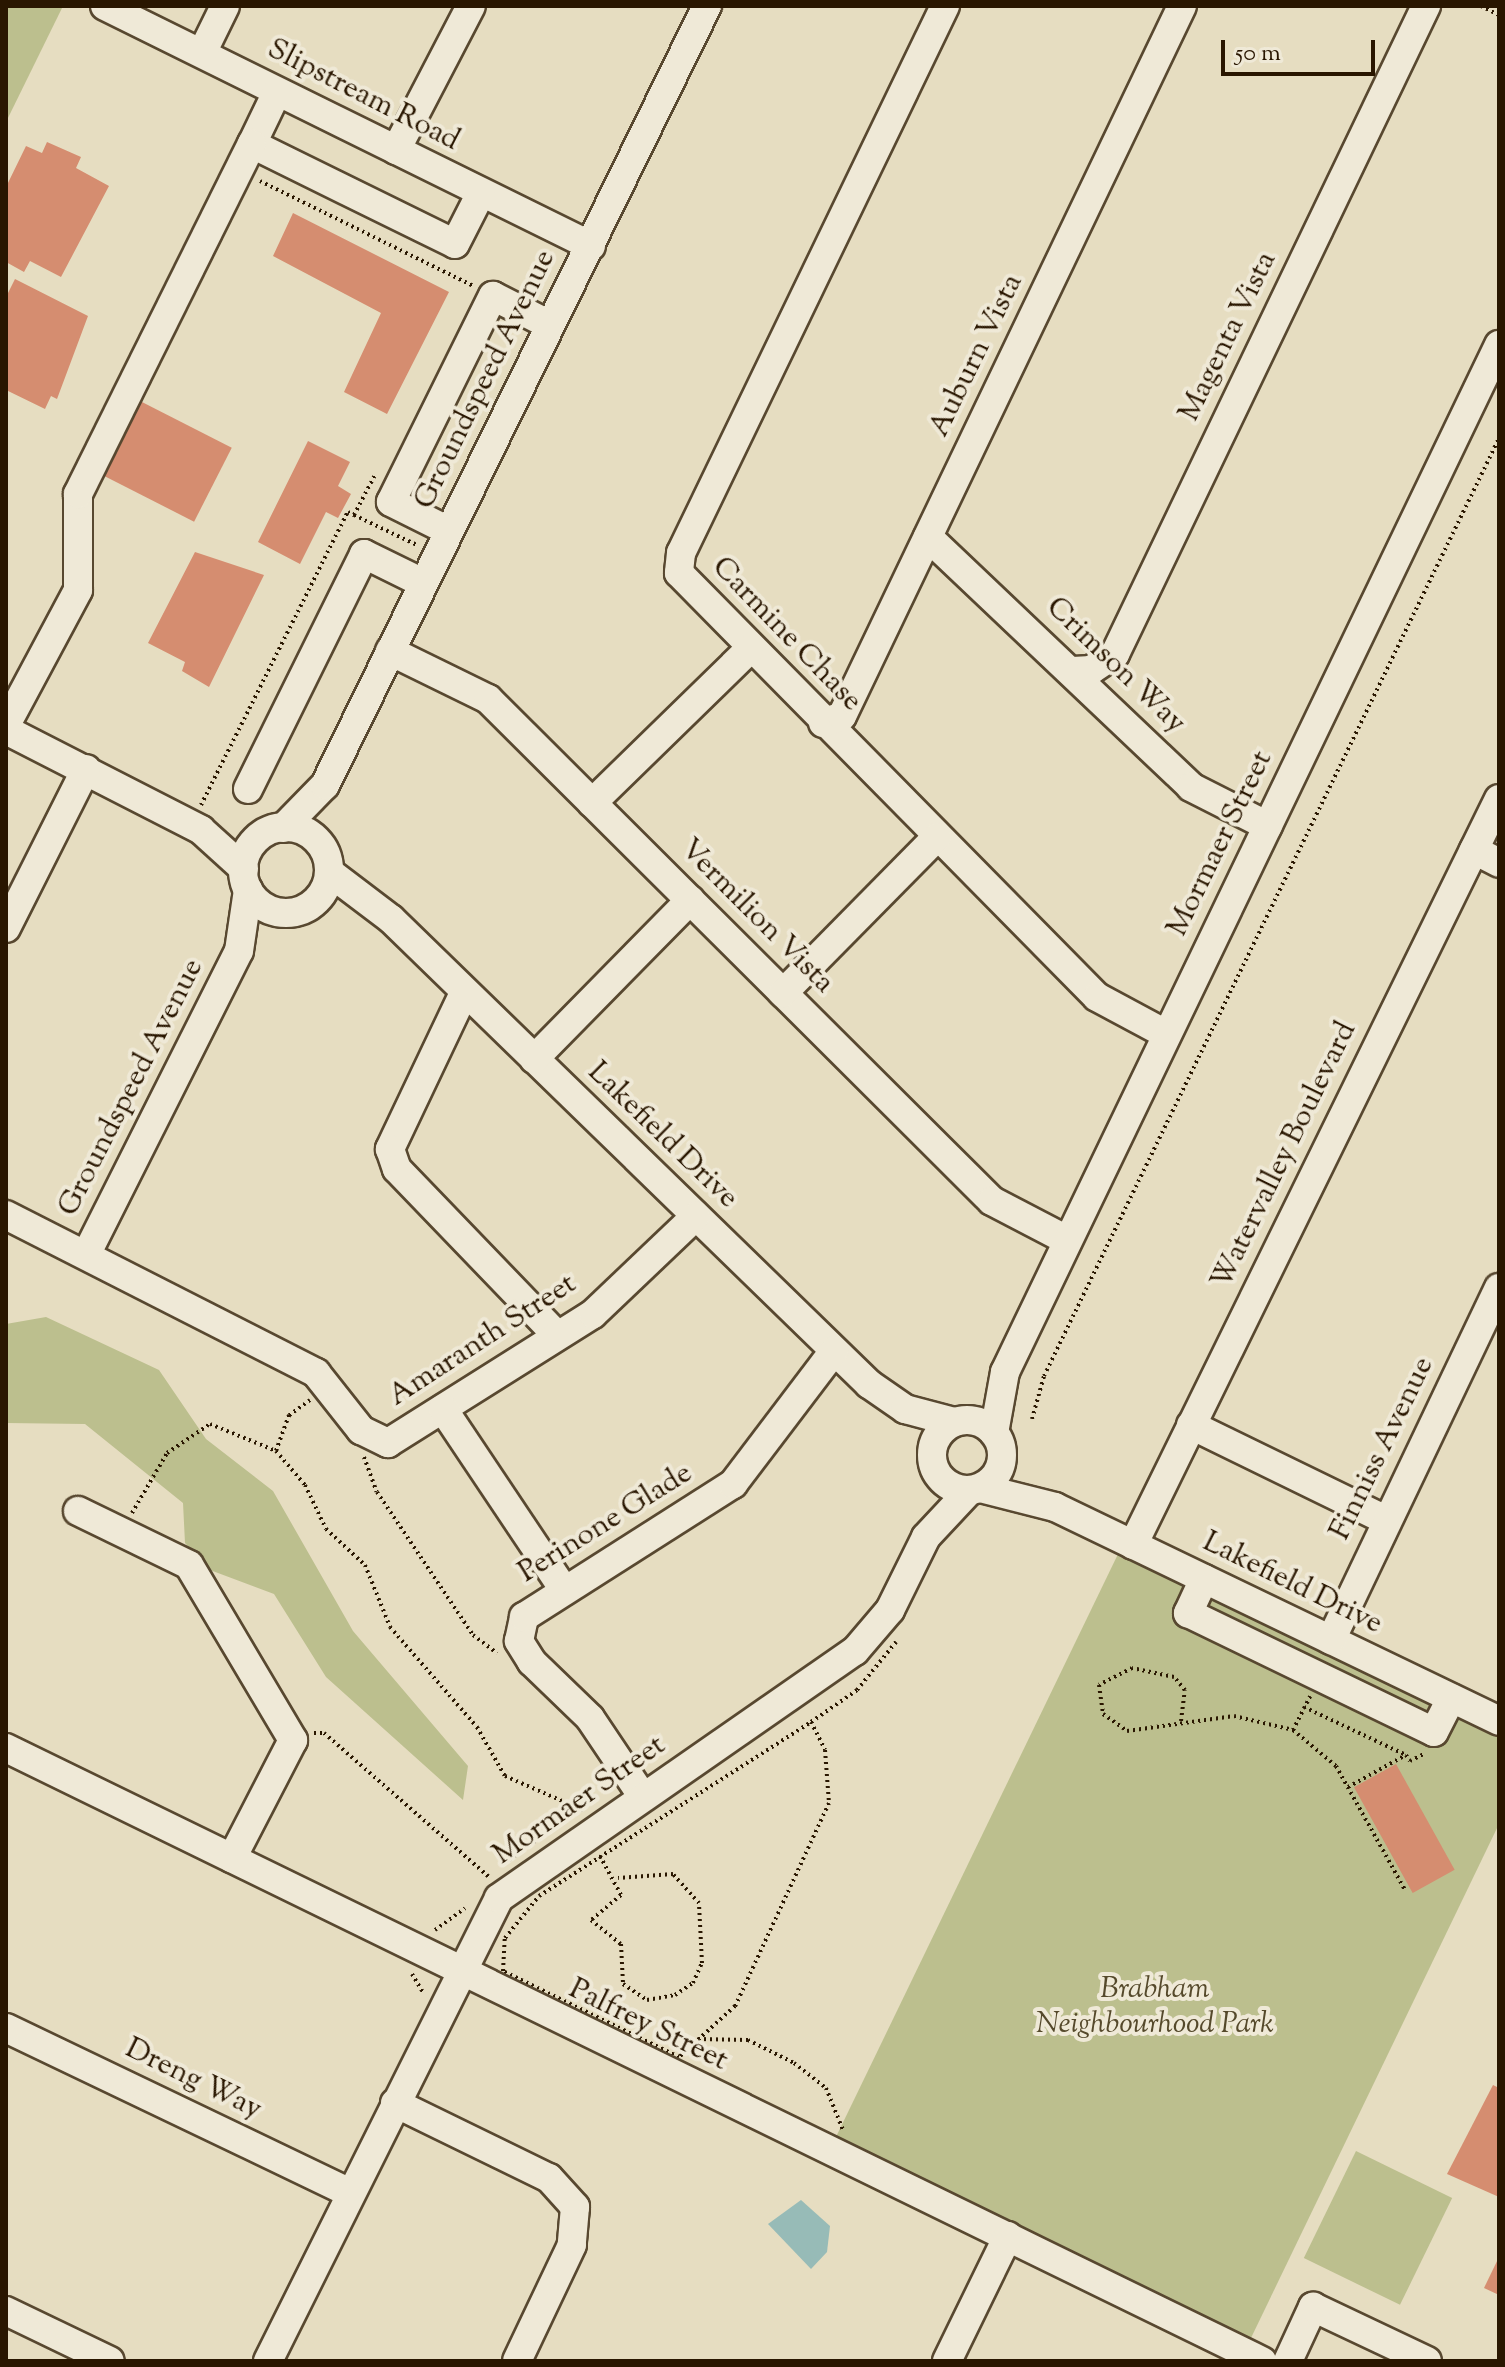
<!DOCTYPE html>
<style>
body{margin:0}
#map{position:relative;width:1505px;height:2367px;overflow:hidden;background:#e6ddc1;font-family:"Sorts Mill Goudy",serif}
div>[style]{position:absolute}
[style*='--x']{left:calc(var(--x)*1px);top:calc(var(--y)*1px);width:calc(var(--w)*1px);rotate:calc(var(--a)*1deg)}
.green>*{inset:0;background:#bcbf8e;transform-origin:0 0}
.water>*{inset:0;background:#97bbb7}
.building>*{inset:0;background:#d58d70;transform-origin:0 0}
.path>*{height:4px;margin-top:-2px;transform-origin:0;background:repeating-linear-gradient(90deg,#291600 0 2px,transparent 0 6px)}
.roads{filter:drop-shadow(2px 0 #584830) drop-shadow(-2px 0 #584830) drop-shadow(0 2px #584830) drop-shadow(0 -2px #584830)}
.minor>*{height:28px;margin:-14px;padding:0 14px;transform-origin:14px;border-radius:14px;background:#efe9d7}
.minor>.ring{margin:-14px;padding:0;box-sizing:content-box;background:none;border:28px solid #efe9d7;border-radius:50%}
span{translate:-50% -50%;white-space:nowrap;text-align:center;line-height:1.15;-webkit-text-stroke:8px #efe9d7;paint-order:stroke}
.street-label{font-size:30px;color:#291600}
.park-label{font-size:30px;color:#55492b;font-style:italic}
.frame{position:absolute;inset:0;border:8px solid #291600;pointer-events:none}
.scale{position:absolute;left:1221px;top:40px;width:154px;height:36px;box-sizing:border-box;border:4px solid #291600;border-top:0;padding-left:10px;font-size:24px;line-height:28px;white-space:nowrap;color:#291600;-webkit-text-stroke:6px #efe9d7;paint-order:stroke}
</style>
<div id="map">
<div class="green">
<div style="clip-path:polygon(6px 6px,63px 6px,6px 122px)"></div>
<div style="clip-path:polygon(46px 1317px,159px 1370px,206px 1439px,273px 1491px,353px 1631px,468px 1766px,463px 1800px,326px 1677px,274px 1594px,210px 1570px,185px 1543px,183px 1503px,85px 1424px,6px 1423px,6px 1324px)"></div>
<div style="clip-path:polygon(1119px 1552px,1499px 1731px,1499px 1824px,1250px 2340px,835px 2139px)"></div>
<div style="left:1356px;top:2151px;width:107px;height:119px;rotate:26deg"></div>
</div>
<div class="water">
<div style="clip-path:polygon(801px 2200px,830px 2226px,827px 2252px,811px 2269px,768px 2224px)"></div>
</div>
<div class="building">
<div style="clip-path:polygon(47px 142px,81px 157px,76px 168px,109px 186px,61px 277px,30px 261px,24px 272px,6px 262px,6px 187px,26px 146px,42px 153px)"></div>
<div style="clip-path:polygon(293px 213px,449px 292px,387px 414px,344px 392px,381px 313px,273px 256px)"></div>
<div style="clip-path:polygon(15px 279px,88px 316px,57px 399px,51px 396px,45px 409px,6px 390px,6px 297px)"></div>
<div style="left:140px;top:401px;width:103px;height:83px;rotate:27deg"></div>
<div style="clip-path:polygon(308px 441px,350px 462px,338px 486px,351px 494px,338px 518px,326px 512px,300px 564px,258px 542px)"></div>
<div style="clip-path:polygon(195px 552px,264px 575px,209px 687px,182px 671px,185px 662px,148px 643px)"></div>
<div style="left:1396px;top:1764px;width:121px;height:48px;rotate:61deg"></div>
<div style="clip-path:polygon(1493px 2085px,1499px 2088px,1499px 2197px,1447px 2174px)"></div>
<div style="clip-path:polygon(1499px 2257px,1499px 2295px,1484px 2288px)"></div>
</div>
<div class="path">
<div style="--x:1481;--y:6;--w:20;--a:27"></div>
<div style="--x:260;--y:181;--w:237;--a:26.2"></div>
<div style="--x:354;--y:515;--w:70;--a:25.5"></div>
<div style="--x:201;--y:805;--w:328;--a:-63.4"></div>
<div style="--x:348;--y:512;--w:7;--a:27"></div>
<div style="--x:354;--y:515;--w:45;--a:-62.3"></div>
<div style="--x:310;--y:1400;--w:26;--a:144"></div>
<div style="--x:289;--y:1415;--w:38;--a:110"></div>
<div style="--x:276;--y:1451;--w:45;--a:49.5"></div>
<div style="--x:305;--y:1485;--w:49;--a:64.5"></div>
<div style="--x:326;--y:1529;--w:53;--a:42.7"></div>
<div style="--x:365;--y:1565;--w:67;--a:68"></div>
<div style="--x:390;--y:1627;--w:133;--a:49"></div>
<div style="--x:477;--y:1727;--w:56;--a:60.3"></div>
<div style="--x:505;--y:1776;--w:85;--a:23.6"></div>
<div style="--x:1032;--y:1419;--w:45;--a:-74.4"></div>
<div style="--x:1044;--y:1376;--w:1043;--a:-64.12"></div>
<div style="--x:364;--y:1457;--w:37;--a:70"></div>
<div style="--x:377;--y:1492;--w:172;--a:56.1"></div>
<div style="--x:473;--y:1635;--w:30;--a:37"></div>
<div style="--x:132;--y:1513;--w:69;--a:-59.7"></div>
<div style="--x:167;--y:1453;--w:52;--a:-34"></div>
<div style="--x:210;--y:1424;--w:71;--a:22.2"></div>
<div style="--x:1304;--y:1707;--w:113;--a:25.2"></div>
<div style="--x:1181;--y:1721;--w:31;--a:-83"></div>
<div style="--x:1185;--y:1690;--w:17;--a:-130"></div>
<div style="--x:1174;--y:1677;--w:43;--a:-167.9"></div>
<div style="--x:1132;--y:1668;--w:37;--a:153"></div>
<div style="--x:1099;--y:1685;--w:29;--a:82"></div>
<div style="--x:1103;--y:1714;--w:29;--a:35"></div>
<div style="--x:1127;--y:1731;--w:108;--a:-8"></div>
<div style="--x:1234;--y:1716;--w:61;--a:13.3"></div>
<div style="--x:1293;--y:1730;--w:38;--a:-63"></div>
<div style="--x:811;--y:1722;--w:31;--a:63"></div>
<div style="--x:825;--y:1750;--w:53;--a:85.7"></div>
<div style="--x:829;--y:1803;--w:224;--a:114.8"></div>
<div style="--x:735;--y:2006;--w:76;--a:137.7"></div>
<div style="--x:679;--y:2057;--w:196;--a:-154"></div>
<div style="--x:503;--y:1971;--w:33;--a:-87"></div>
<div style="--x:505;--y:1938;--w:54;--a:-51"></div>
<div style="--x:539;--y:1896;--w:323;--a:-32.6"></div>
<div style="--x:811;--y:1722;--w:56;--a:-34.8"></div>
<div style="--x:857;--y:1690;--w:62;--a:-50.9"></div>
<div style="--x:1293;--y:1730;--w:56;--a:39.9"></div>
<div style="--x:1336;--y:1766;--w:142;--a:60.9"></div>
<div style="--x:314;--y:1733;--w:10;--a:0"></div>
<div style="--x:324;--y:1733;--w:220;--a:41.1"></div>
<div style="--x:1348;--y:1787;--w:66;--a:-28.9"></div>
<div style="--x:1406;--y:1755;--w:7;--a:56"></div>
<div style="--x:1410;--y:1761;--w:16;--a:-27"></div>
<div style="--x:600;--y:1856;--w:44;--a:61.7"></div>
<div style="--x:621;--y:1895;--w:39;--a:140"></div>
<div style="--x:591;--y:1920;--w:38;--a:39"></div>
<div style="--x:621;--y:1944;--w:40;--a:87.1"></div>
<div style="--x:623;--y:1984;--w:29;--a:34"></div>
<div style="--x:647;--y:2000;--w:28;--a:-10"></div>
<div style="--x:675;--y:1995;--w:22;--a:-34"></div>
<div style="--x:693;--y:1983;--w:22;--a:-66"></div>
<div style="--x:702;--y:1963;--w:60;--a:-92.9"></div>
<div style="--x:699;--y:1903;--w:39;--a:-132"></div>
<div style="--x:673;--y:1874;--w:55;--a:175.8"></div>
<div style="--x:509;--y:1860;--w:84;--a:-35.8"></div>
<div style="--x:435;--y:1930;--w:37;--a:-36"></div>
<div style="--x:412;--y:1974;--w:23;--a:59"></div>
<div style="--x:698;--y:2039;--w:50;--a:1.1"></div>
<div style="--x:748;--y:2040;--w:51;--a:26.6"></div>
<div style="--x:794;--y:2063;--w:41;--a:38"></div>
<div style="--x:826;--y:2088;--w:45;--a:68"></div>
</div>
<div class="roads">
<div class="minor">
<div style="--x:105;--y:6;--w:542;--a:26.28"></div>
<div style="--x:945;--y:6;--w:607;--a:115.76"></div>
<div style="--x:681;--y:553;--w:20;--a:96"></div>
<div style="--x:679;--y:573;--w:595;--a:45.41"></div>
<div style="--x:1097;--y:997;--w:78;--a:28.2"></div>
<div style="--x:202;--y:53;--w:52;--a:-63.9"></div>
<div style="--x:277;--y:92;--w:58;--a:115.7"></div>
<div style="--x:252;--y:144;--w:226;--a:26.2"></div>
<div style="--x:455;--y:244;--w:57;--a:-63"></div>
<div style="--x:396;--y:150;--w:162;--a:-62.5"></div>
<div style="--x:449;--y:531;--w:65;--a:-153.4"></div>
<div style="--x:391;--y:502;--w:230;--a:-63.7"></div>
<div style="--x:493;--y:296;--w:64;--a:27"></div>
<div style="--x:928;--y:537;--w:363;--a:43.5"></div>
<div style="--x:1191;--y:787;--w:86;--a:26.9"></div>
<div style="--x:390;--y:651;--w:109;--a:26.1"></div>
<div style="--x:488;--y:699;--w:711;--a:44.89"></div>
<div style="--x:992;--y:1201;--w:85;--a:27.5"></div>
<div style="--x:1073;--y:671;--w:18;--a:-3"></div>
<div style="--x:1091;--y:670;--w:29;--a:-34"></div>
<div style="--x:1115;--y:654;--w:719;--a:-64.36"></div>
<div style="--x:823;--y:723;--w:20;--a:-20"></div>
<div style="--x:842;--y:716;--w:787;--a:-64.41"></div>
<div style="--x:6;--y:725;--w:153;--a:-61.9"></div>
<div style="--x:78;--y:590;--w:96;--a:-90"></div>
<div style="--x:78;--y:494;--w:391;--a:-63.6"></div>
<div style="--x:6;--y:730;--w:219;--a:27.1"></div>
<div style="--x:201;--y:830;--w:58;--a:42.2"></div>
<div style="--x:248;--y:789;--w:262;--a:-63.7"></div>
<div style="--x:364;--y:554;--w:66;--a:26.2"></div>
<div style="--x:592;--y:803;--w:219;--a:-44.3"></div>
<div class="ring" style="left:243px;top:827px;width:58px;height:58px"></div>
<div style="--x:283;--y:828;--w:60;--a:-45.7"></div>
<div style="--x:325;--y:785;--w:868;--a:-63.88"></div>
<div style="--x:1474;--y:850;--w:28;--a:27"></div>
<div style="--x:329;--y:872;--w:78;--a:37.2"></div>
<div style="--x:391;--y:919;--w:667;--a:44.21"></div>
<div style="--x:869;--y:1384;--w:44;--a:34.8"></div>
<div style="--x:905;--y:1409;--w:51;--a:14.9"></div>
<div style="--x:6;--y:928;--w:178;--a:-63.3"></div>
<div style="--x:464;--y:993;--w:173;--a:115.4"></div>
<div style="--x:390;--y:1149;--w:21;--a:71"></div>
<div style="--x:397;--y:1169;--w:228;--a:46.1"></div>
<div style="--x:783;--y:993;--w:219;--a:-45.4"></div>
<div style="--x:534;--y:1059;--w:223;--a:-45.5"></div>
<div style="--x:6;--y:1215;--w:348;--a:27"></div>
<div style="--x:316;--y:1373;--w:73;--a:51.7"></div>
<div style="--x:361;--y:1430;--w:30;--a:26"></div>
<div style="--x:388;--y:1443;--w:242;--a:-32.2"></div>
<div style="--x:593;--y:1314;--w:142;--a:-43.6"></div>
<div style="--x:86;--y:1255;--w:340;--a:-63.3"></div>
<div style="--x:239;--y:951;--w:62;--a:-81.6"></div>
<div style="--x:443;--y:1409;--w:214;--a:56.2"></div>
<div class="ring" style="left:932px;top:1420px;width:42px;height:42px"></div>
<div style="--x:1191;--y:1425;--w:217;--a:26"></div>
<div style="--x:994;--y:1433;--w:62;--a:-79.8"></div>
<div style="--x:1005;--y:1372;--w:1140;--a:-64.31"></div>
<div style="--x:980;--y:1488;--w:77;--a:14.2"></div>
<div style="--x:1055;--y:1507;--w:493;--a:25.7"></div>
<div style="--x:78;--y:1511;--w:123;--a:25.9"></div>
<div style="--x:189;--y:1565;--w:204;--a:59.3"></div>
<div style="--x:293;--y:1740;--w:133;--a:117.3"></div>
<div style="--x:1133;--y:1545;--w:831;--a:-63.87"></div>
<div style="--x:1204;--y:1579;--w:38;--a:115"></div>
<div style="--x:1188;--y:1613;--w:273;--a:25.8"></div>
<div style="--x:1434;--y:1732;--w:38;--a:-63"></div>
<div style="--x:1331;--y:1640;--w:390;--a:-64.5"></div>
<div style="--x:6;--y:1748;--w:1398;--a:26.02"></div>
<div style="--x:643;--y:1797;--w:95;--a:-123.9"></div>
<div style="--x:590;--y:1718;--w:81;--a:-136"></div>
<div style="--x:532;--y:1662;--w:25;--a:-122"></div>
<div style="--x:519;--y:1641;--w:25;--a:-78"></div>
<div style="--x:524;--y:1617;--w:248;--a:-32.5"></div>
<div style="--x:733;--y:1484;--w:167;--a:-52.8"></div>
<div style="--x:6;--y:2028;--w:382;--a:25.6"></div>
<div style="--x:395;--y:2103;--w:171;--a:26"></div>
<div style="--x:549;--y:2178;--w:39;--a:48"></div>
<div style="--x:575;--y:2207;--w:38;--a:95"></div>
<div style="--x:572;--y:2245;--w:128;--a:115.4"></div>
<div style="--x:6;--y:2311;--w:115;--a:25.7"></div>
<div style="--x:268;--y:2361;--w:517;--a:-63.48"></div>
<div style="--x:499;--y:1898;--w:433;--a:-34.8"></div>
<div style="--x:855;--y:1651;--w:54;--a:-49.5"></div>
<div style="--x:890;--y:1610;--w:81;--a:-63.7"></div>
<div style="--x:926;--y:1537;--w:64;--a:-46.9"></div>
<div style="--x:947;--y:2361;--w:139;--a:-64"></div>
<div style="--x:1288;--y:2361;--w:60;--a:-65.2"></div>
<div style="--x:1313;--y:2307;--w:126;--a:25.3"></div>
</div>
</div>
<div class="street-label">
<span style="left:363px;top:96px;rotate:27deg">Slipstream Road</span>
<span style="left:1229px;top:337px;rotate:-64deg">Magenta Vista</span>
<span style="left:977px;top:356px;rotate:-64deg">Auburn Vista</span>
<span style="left:486px;top:380px;rotate:-64deg">Groundspeed Avenue</span>
<span style="left:786px;top:635px;rotate:46deg">Carmine Chase</span>
<span style="left:1115px;top:666px;rotate:44deg">Crimson Way</span>
<span style="left:1221px;top:844px;rotate:-64deg">Mormaer Street</span>
<span style="left:756px;top:917px;rotate:45deg">Vermilion Vista</span>
<span style="left:132px;top:1088px;rotate:-63deg">Groundspeed Avenue</span>
<span style="left:662px;top:1136px;rotate:44deg">Lakefield Drive</span>
<span style="left:1285px;top:1156px;rotate:-64deg">Watervalley Boulevard</span>
<span style="left:483px;top:1341px;rotate:-33deg">Amaranth Street</span>
<span style="left:1383px;top:1449px;rotate:-64deg">Finniss Avenue</span>
<span style="left:606px;top:1524px;rotate:-32deg">Perinone Glade</span>
<span style="left:1292px;top:1584px;rotate:26deg">Lakefield Drive</span>
<span style="left:580px;top:1801px;rotate:-35deg">Mormaer Street</span>
<span style="left:648px;top:2026px;rotate:26deg">Palfrey Street</span>
<span style="left:193px;top:2080px;rotate:26deg">Dreng Way</span>
</div>
<div class="park-label">
<span style="left:1155px;top:2007px">Brabham<br>Neighbourhood Park</span>
</div>
<div class="frame"></div>
<div class="scale">50 m</div>
</div>
